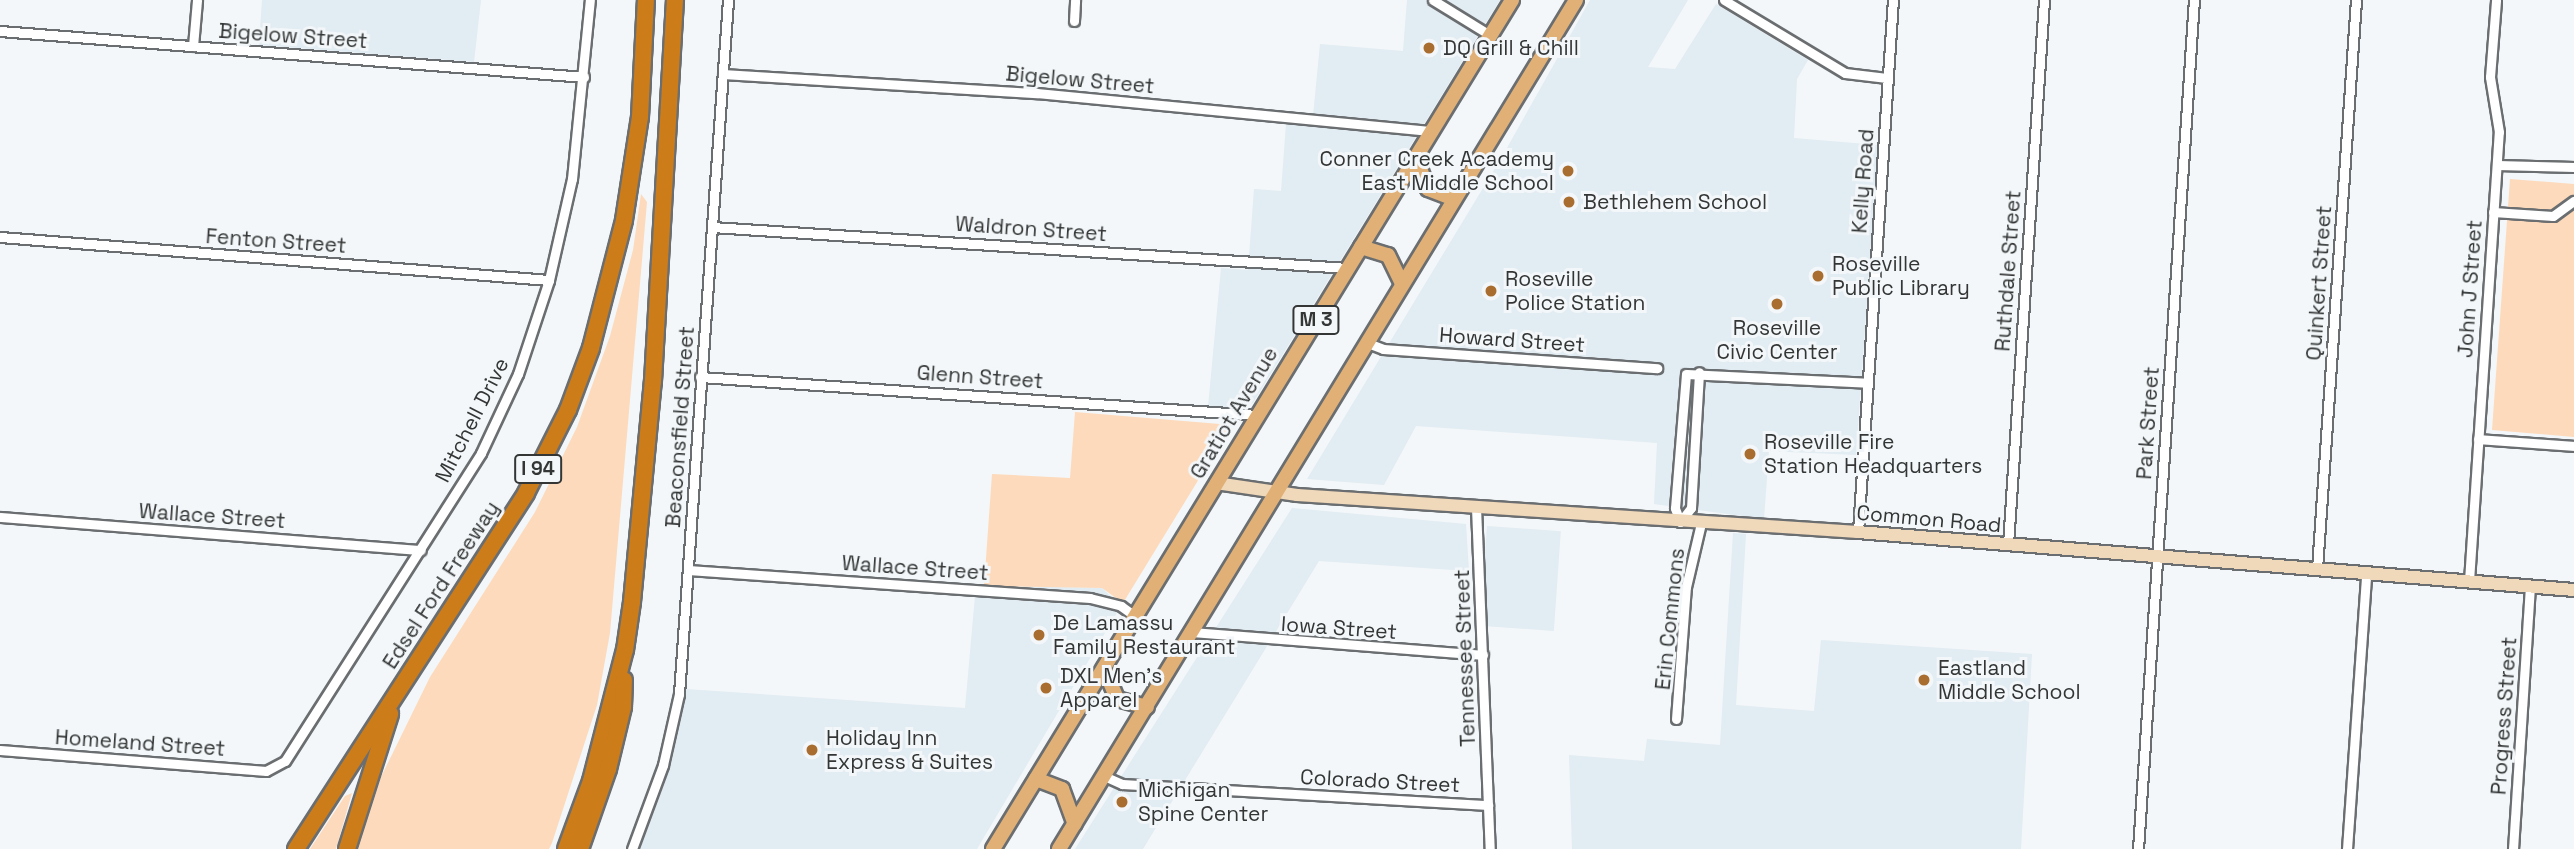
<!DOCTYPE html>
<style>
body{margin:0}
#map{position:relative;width:2574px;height:849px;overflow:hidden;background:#f3f7f9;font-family:"Space Grotesk",sans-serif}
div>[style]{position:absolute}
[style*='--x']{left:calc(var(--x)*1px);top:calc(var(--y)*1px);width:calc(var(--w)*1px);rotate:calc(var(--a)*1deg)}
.built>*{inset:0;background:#e2ecf3;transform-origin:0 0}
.green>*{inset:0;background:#fddabb}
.roads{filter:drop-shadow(2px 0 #6b6e70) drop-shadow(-2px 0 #6b6e70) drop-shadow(0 2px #6b6e70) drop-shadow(0 -2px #6b6e70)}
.street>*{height:9px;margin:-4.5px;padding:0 4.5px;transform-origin:4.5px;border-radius:4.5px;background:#fff}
.secondary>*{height:12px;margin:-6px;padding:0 6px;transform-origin:6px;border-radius:6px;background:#f0d8ba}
.primary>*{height:14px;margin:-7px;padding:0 7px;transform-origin:7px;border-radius:7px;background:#e1b076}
.highway>*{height:16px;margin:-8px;padding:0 8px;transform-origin:8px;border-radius:8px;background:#cd7c1a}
.dots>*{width:19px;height:19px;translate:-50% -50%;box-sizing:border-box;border:4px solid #f3f7f9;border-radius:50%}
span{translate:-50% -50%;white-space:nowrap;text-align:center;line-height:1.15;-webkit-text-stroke:6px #f3f7f9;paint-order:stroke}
.shield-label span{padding:2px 5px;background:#f3f7f9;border:2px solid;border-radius:5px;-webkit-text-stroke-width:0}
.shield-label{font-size:19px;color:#343636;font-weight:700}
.street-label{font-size:21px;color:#343636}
.poi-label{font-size:21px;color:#343636}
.left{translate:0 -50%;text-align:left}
.right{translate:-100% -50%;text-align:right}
</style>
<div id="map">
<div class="built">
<div style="clip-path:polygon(262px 0,481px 0,474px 62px,259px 45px)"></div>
<div style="clip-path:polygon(1407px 0,1500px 0,1253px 403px,1240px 409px,1208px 407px,1221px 268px,1248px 270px,1254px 189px,1281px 191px,1286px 124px,1312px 126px,1320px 44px,1403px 51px)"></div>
<div style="clip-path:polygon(1590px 0,1688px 0,1648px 67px,1675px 69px,1716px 4px,1808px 60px,1797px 79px,1794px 138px,1878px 145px,1856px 455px,1769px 451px,1764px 519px,1654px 504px,1657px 443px,1416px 426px,1384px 485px,1307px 479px,1503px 155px)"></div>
<div style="clip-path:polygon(1292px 508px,1466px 524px,1469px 571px,1319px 561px,1143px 849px,1075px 849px)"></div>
<div style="left:1487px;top:526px;width:74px;height:100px;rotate:4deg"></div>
<div style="clip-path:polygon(1733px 533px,1746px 534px,1736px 705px,1814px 711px,1821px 640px,2032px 654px,2021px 849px,1572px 849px,1569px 755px,1644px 761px,1647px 739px,1720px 745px)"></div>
<div style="clip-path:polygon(976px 585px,1102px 588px,1121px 606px,977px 849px,640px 849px,672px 760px,685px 689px,965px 708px)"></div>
</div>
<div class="green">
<div style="clip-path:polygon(2510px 179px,2574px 184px,2574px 437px,2492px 430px)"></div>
<div style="clip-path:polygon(641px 194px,647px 202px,610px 633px,597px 705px,552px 843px,549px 849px,356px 849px,381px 777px,430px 677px,535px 512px,577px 427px,610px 336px,633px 250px)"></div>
<div style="clip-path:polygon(1075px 412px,1232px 425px,1123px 603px,1102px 588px,984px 586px,992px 474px,1070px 478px)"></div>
<div style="clip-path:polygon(352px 793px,336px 849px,310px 849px,345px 796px)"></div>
</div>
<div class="roads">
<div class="street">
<div style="--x:1433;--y:0;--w:67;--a:31.6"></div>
<div style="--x:1724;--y:0;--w:141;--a:31.1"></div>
<div style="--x:1845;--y:73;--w:42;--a:6.8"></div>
<div style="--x:1074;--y:21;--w:21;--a:-87"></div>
<div style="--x:0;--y:31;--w:586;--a:4.5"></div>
<div style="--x:193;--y:46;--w:46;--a:-85"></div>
<div style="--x:723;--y:74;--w:314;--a:3.5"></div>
<div style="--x:1036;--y:93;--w:399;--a:5.5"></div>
<div style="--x:2497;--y:165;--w:77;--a:1.5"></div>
<div style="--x:2493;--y:212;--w:60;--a:3.8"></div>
<div style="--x:2553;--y:216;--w:26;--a:-36"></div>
<div style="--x:712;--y:227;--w:637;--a:3.69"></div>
<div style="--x:0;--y:237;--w:551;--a:4.48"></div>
<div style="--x:1365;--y:342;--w:19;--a:21"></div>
<div style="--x:1383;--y:349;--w:275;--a:4"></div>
<div style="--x:700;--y:377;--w:559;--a:3.9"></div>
<div style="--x:2478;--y:439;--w:96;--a:4.2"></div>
<div style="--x:1476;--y:507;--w:342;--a:87.7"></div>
<div style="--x:0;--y:517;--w:422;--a:4.5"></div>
<div style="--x:1680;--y:522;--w:15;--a:-110"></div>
<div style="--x:1675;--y:508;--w:134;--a:-85.3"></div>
<div style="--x:1686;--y:374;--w:182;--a:2.8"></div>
<div style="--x:1680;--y:522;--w:18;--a:-52"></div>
<div style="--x:1691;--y:508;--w:136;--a:-86.6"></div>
<div style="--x:1858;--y:532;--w:533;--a:-86.24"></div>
<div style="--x:2008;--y:544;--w:545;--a:-86.21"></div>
<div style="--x:2317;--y:569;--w:570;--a:-86.08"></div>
<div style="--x:688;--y:570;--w:403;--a:4"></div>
<div style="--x:1090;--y:598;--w:32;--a:14"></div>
<div style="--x:1121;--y:606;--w:19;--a:36"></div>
<div style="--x:2469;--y:581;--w:450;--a:-86.2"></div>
<div style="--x:2499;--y:132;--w:56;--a:-99.3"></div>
<div style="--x:2490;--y:77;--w:77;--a:-85.5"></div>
<div style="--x:1193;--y:632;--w:291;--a:4.5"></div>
<div style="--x:1676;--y:719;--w:132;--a:-85.7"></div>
<div style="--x:1686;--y:587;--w:66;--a:-76.8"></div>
<div style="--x:0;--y:750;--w:267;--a:4.5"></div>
<div style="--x:266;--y:771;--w:21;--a:-28"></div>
<div style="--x:285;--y:761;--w:365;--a:-57.5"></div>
<div style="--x:481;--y:453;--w:87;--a:-64.9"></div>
<div style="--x:518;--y:374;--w:99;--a:-71.7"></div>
<div style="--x:549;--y:280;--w:104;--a:-77.2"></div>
<div style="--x:572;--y:179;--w:180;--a:-84.3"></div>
<div style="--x:1104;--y:776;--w:20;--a:24"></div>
<div style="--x:1122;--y:784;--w:367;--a:3.3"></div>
<div style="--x:632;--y:849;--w:90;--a:-69.7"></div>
<div style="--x:663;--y:765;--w:73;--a:-77.3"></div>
<div style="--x:679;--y:694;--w:696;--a:-85.96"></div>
<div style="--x:2138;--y:849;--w:851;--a:-86.23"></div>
<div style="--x:2347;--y:849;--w:276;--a:-86"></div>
<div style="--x:2513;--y:849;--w:264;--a:-86.3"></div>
</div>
<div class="secondary">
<div style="--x:1216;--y:483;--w:82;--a:8.4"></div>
<div style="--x:1297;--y:495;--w:562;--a:3.77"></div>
<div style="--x:1858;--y:532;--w:718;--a:4.63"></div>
</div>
<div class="primary">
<div style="--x:1416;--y:158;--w:33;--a:69"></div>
<div style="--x:1428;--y:189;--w:28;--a:21"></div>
<div style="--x:1361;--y:247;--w:28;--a:17"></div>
<div style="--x:1388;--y:255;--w:32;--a:64"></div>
<div style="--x:1104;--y:668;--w:34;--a:67"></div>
<div style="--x:1117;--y:699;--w:31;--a:15"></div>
<div style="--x:1036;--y:779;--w:28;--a:21"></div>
<div style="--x:1062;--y:789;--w:37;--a:70"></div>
<div style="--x:993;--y:849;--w:995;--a:-58.56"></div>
<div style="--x:1059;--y:849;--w:994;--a:-58.66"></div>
</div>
<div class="highway">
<div style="--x:296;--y:849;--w:424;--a:-57.1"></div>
<div style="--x:526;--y:493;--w:93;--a:-63.2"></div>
<div style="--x:568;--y:410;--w:66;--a:-69.6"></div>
<div style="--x:591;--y:348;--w:132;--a:-75.5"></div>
<div style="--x:624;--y:220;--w:104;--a:-81.2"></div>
<div style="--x:640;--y:117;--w:117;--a:-87.1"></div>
<div style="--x:347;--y:849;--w:142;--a:-72.3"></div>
<div style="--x:566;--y:849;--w:72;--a:-69.8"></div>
<div style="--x:591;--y:781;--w:135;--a:-75.5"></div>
<div style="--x:625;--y:650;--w:49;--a:-81.7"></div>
<div style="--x:632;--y:602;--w:222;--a:-84.6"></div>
<div style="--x:653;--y:381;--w:382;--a:-86.7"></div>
<div style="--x:580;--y:849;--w:85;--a:-70.7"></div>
<div style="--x:608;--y:769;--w:64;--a:-76.4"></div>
<div style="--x:623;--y:707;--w:27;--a:-88"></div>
</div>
</div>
<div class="dots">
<div style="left:1429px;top:48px;background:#a86d2f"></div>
<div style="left:1568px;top:171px;background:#a86d2f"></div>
<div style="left:1569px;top:202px;background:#a86d2f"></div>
<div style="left:1818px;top:276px;background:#a86d2f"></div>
<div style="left:1491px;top:291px;background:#a86d2f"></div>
<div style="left:1777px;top:304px;background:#a86d2f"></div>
<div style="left:1750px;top:454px;background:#a86d2f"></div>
<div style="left:1039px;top:635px;background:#a86d2f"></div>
<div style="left:1924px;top:680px;background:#a86d2f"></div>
<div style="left:1046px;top:688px;background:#a86d2f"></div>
<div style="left:812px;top:750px;background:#a86d2f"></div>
<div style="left:1122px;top:802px;background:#a86d2f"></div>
</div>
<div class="shield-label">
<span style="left:1316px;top:320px">M 3</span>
<span style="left:538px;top:469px">I 94</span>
</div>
<div class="street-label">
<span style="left:293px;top:36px;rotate:4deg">Bigelow Street</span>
<span style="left:1080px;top:80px;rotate:5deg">Bigelow Street</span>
<span style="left:1863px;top:181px;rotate:-86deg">Kelly Road</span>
<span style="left:1031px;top:229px;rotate:4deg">Waldron Street</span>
<span style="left:276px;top:241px;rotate:4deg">Fenton Street</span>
<span style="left:2008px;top:271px;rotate:-86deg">Ruthdale Street</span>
<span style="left:2319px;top:283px;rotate:-86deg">Quinkert Street</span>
<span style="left:2470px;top:289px;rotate:-86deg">John J Street</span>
<span style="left:1512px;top:340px;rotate:4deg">Howard Street</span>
<span style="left:980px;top:377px;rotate:4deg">Glenn Street</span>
<span style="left:1234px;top:413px;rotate:-59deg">Gratiot Avenue</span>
<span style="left:472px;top:420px;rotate:-63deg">Mitchell Drive</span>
<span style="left:2148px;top:423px;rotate:-86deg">Park Street</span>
<span style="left:680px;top:427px;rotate:-86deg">Beaconsfield Street</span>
<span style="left:212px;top:516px;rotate:4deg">Wallace Street</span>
<span style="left:1929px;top:519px;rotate:5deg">Common Road</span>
<span style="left:915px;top:568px;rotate:4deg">Wallace Street</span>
<span style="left:441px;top:585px;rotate:-57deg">Edsel Ford Freeway</span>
<span style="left:1670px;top:619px;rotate:-84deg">Erin Commons</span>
<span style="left:1339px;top:628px;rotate:4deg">Iowa Street</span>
<span style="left:1465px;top:658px;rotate:-92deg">Tennessee Street</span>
<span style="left:2504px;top:716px;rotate:-86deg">Progress Street</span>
<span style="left:140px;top:743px;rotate:4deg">Homeland Street</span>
<span style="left:1380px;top:781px;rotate:3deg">Colorado Street</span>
</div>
<div class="poi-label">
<span class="left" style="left:1443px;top:48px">DQ Grill &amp; Chill</span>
<span class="right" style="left:1554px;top:171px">Conner Creek Academy<br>East Middle School</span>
<span class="left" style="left:1583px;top:202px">Bethlehem School</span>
<span class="left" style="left:1832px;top:276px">Roseville<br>Public Library</span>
<span class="left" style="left:1505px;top:291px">Roseville<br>Police Station</span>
<span style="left:1777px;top:340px">Roseville<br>Civic Center</span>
<span class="left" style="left:1764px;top:454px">Roseville Fire<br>Station Headquarters</span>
<span class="left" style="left:1053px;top:635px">De Lamassu<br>Family Restaurant</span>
<span class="left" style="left:1938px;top:680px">Eastland<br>Middle School</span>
<span class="left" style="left:1060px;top:688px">DXL Men's<br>Apparel</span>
<span class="left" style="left:826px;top:750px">Holiday Inn<br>Express &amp; Suites</span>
<span class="left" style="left:1138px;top:802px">Michigan<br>Spine Center</span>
</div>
</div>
